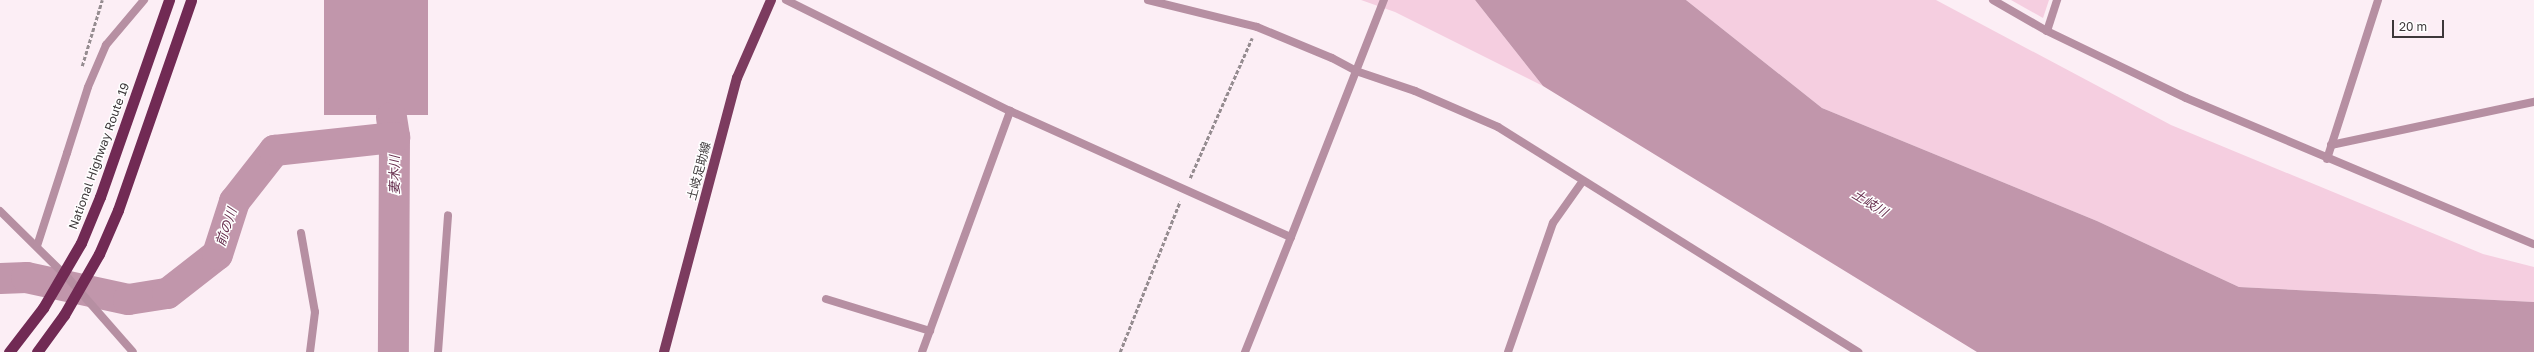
<!DOCTYPE html>
<meta charset="utf-8">
<style>
body{margin:0}
#map{position:relative;width:2534px;height:352px;overflow:hidden;background:#fceef5;font-family:"Golos Text","Noto Sans JP",sans-serif}
div>[style]{position:absolute}
[style*='--x']{left:calc(var(--x)*1px);top:calc(var(--y)*1px);width:calc(var(--w)*1px);rotate:calc(var(--a)*1deg)}
.green>*{inset:0;background:#f5cee0}
.water>*{inset:0;background:#c196ab;transform-origin:0 0}
.river>*{height:31px;margin:-15.5px;padding:0 15.5px;transform-origin:15.5px;border-radius:15.5px;background:#c196ab}
.path>*{height:2.5px;margin-top:-1.25px;transform-origin:0;background:repeating-linear-gradient(90deg,#958c90 0 4px,transparent 0 6px)}
.service>*{height:8px;margin:-4px;padding:0 4px;transform-origin:4px;border-radius:4px;background:#b68fa2}
.minor>*{height:8px;margin:-4px;padding:0 4px;transform-origin:4px;border-radius:4px;background:#b68fa2}
.tertiary>*{height:8px;margin:-4px;padding:0 4px;transform-origin:4px;border-radius:4px;background:#b68fa2}
.primary>*{height:10px;margin:-5px;padding:0 5px;transform-origin:5px;border-radius:5px;background:#7c3b5f}
.trunk>*{height:11px;margin:-5.5px;padding:0 5.5px;transform-origin:5.5px;border-radius:5.5px;background:#712a54}
span{translate:-50% -50%;white-space:nowrap;text-align:center;line-height:1.15;-webkit-text-stroke:3px #fff;paint-order:stroke}
.street-label{font-size:12px;color:#3d383a}
.water-label{font-size:13px;color:#662e4d;font-style:italic}
.scale{position:absolute;left:2392px;top:20px;width:52px;height:18px;box-sizing:border-box;border:2px solid #3d383a;border-top:0;padding-left:5px;font-size:12px;line-height:14px;white-space:nowrap;color:#3d383a;-webkit-text-stroke:3px #fff;paint-order:stroke}
</style>
<div id="map">
<div class="green">
<div style="clip-path:polygon(1361px 0,1475px 0,1543px 86px,1395px 12px)"></div>
<div style="clip-path:polygon(1686px 0,1936px 0,2171px 125px,2483px 254px,2534px 267px,2534px 302px,2239px 287px,2097px 221px,1822px 108px)"></div>
<div style="clip-path:polygon(2011px 0,2049px 0,2043px 18px)"></div>
</div>
<div class="water">
<div style="left:324px;top:0;width:104px;height:115px"></div>
<div style="clip-path:polygon(1475px 0,1686px 0,1822px 108px,2097px 221px,2239px 287px,2534px 302px,2534px 352px,1977px 352px,1543px 86px)"></div>
</div>
<div class="river">
<div style="--x:391;--y:117;--w:20;--a:81"></div>
<div style="--x:394;--y:137;--w:215;--a:90.3"></div>
<div style="--x:0;--y:278;--w:26;--a:-2"></div>
<div style="--x:26;--y:277;--w:104;--a:12.2"></div>
<div style="--x:128;--y:299;--w:39;--a:-9"></div>
<div style="--x:167;--y:293;--w:63;--a:-38"></div>
<div style="--x:217;--y:254;--w:56;--a:-72.2"></div>
<div style="--x:234;--y:201;--w:65;--a:-51.9"></div>
<div style="--x:274;--y:150;--w:121;--a:-6.2"></div>
</div>
<div class="path">
<div style="--x:82;--y:66;--w:69;--a:-73.1"></div>
<div style="--x:1190;--y:178;--w:153;--a:-66.1"></div>
<div style="--x:1120;--y:352;--w:162;--a:-68.3"></div>
</div>
<div class="service">
<div style="--x:67;--y:153;--w:69;--a:-72.3"></div>
<div style="--x:88;--y:87;--w:46;--a:-66.8"></div>
<div style="--x:106;--y:45;--w:59;--a:-49.8"></div>
<div style="--x:826;--y:299;--w:109;--a:17.1"></div>
</div>
<div class="minor">
<div style="--x:786;--y:0;--w:250;--a:26.4"></div>
<div style="--x:1010;--y:111;--w:308;--a:24.2"></div>
<div style="--x:1291;--y:237;--w:124;--a:111.8"></div>
<div style="--x:1148;--y:0;--w:112;--a:13.9"></div>
<div style="--x:1257;--y:27;--w:81;--a:22.5"></div>
<div style="--x:1332;--y:58;--w:27;--a:28"></div>
<div style="--x:1356;--y:71;--w:62;--a:18.7"></div>
<div style="--x:1415;--y:91;--w:90;--a:23.4"></div>
<div style="--x:1498;--y:127;--w:425;--a:32"></div>
<div style="--x:1993;--y:0;--w:62;--a:29.9"></div>
<div style="--x:2047;--y:31;--w:154;--a:25.7"></div>
<div style="--x:2186;--y:98;--w:377;--a:22.8"></div>
<div style="--x:2047;--y:31;--w:33;--a:-72"></div>
<div style="--x:2331;--y:145;--w:208;--a:-12"></div>
<div style="--x:2327;--y:159;--w:167;--a:-72.2"></div>
<div style="--x:0;--y:211;--w:95;--a:44.6"></div>
<div style="--x:68;--y:278;--w:98;--a:48.7"></div>
<div style="--x:301;--y:233;--w:80;--a:80"></div>
<div style="--x:315;--y:312;--w:40;--a:97.1"></div>
<div style="--x:37;--y:246;--w:98;--a:-72.1"></div>
<div style="--x:438;--y:352;--w:137;--a:-85.8"></div>
<div style="--x:922;--y:352;--w:257;--a:-69.9"></div>
<div style="--x:1508;--y:352;--w:137;--a:-70.8"></div>
<div style="--x:1553;--y:223;--w:50;--a:-54.7"></div>
</div>
<div class="tertiary">
<div style="--x:1291;--y:237;--w:255;--a:-68.6"></div>
</div>
<div class="primary">
<div style="--x:664;--y:352;--w:284;--a:-75.1"></div>
<div style="--x:737;--y:78;--w:85;--a:-66.4"></div>
</div>
<div class="trunk">
<div style="--x:9;--y:352;--w:56;--a:-52.3"></div>
<div style="--x:43;--y:308;--w:75;--a:-59.7"></div>
<div style="--x:81;--y:243;--w:50;--a:-67.6"></div>
<div style="--x:100;--y:197;--w:209;--a:-70.7"></div>
<div style="--x:37;--y:352;--w:46;--a:-53.9"></div>
<div style="--x:64;--y:315;--w:70;--a:-60.2"></div>
<div style="--x:99;--y:254;--w:48;--a:-66.6"></div>
<div style="--x:118;--y:210;--w:222;--a:-70.8"></div>
</div>
<div class="street-label">
<span style="left:99px;top:156px;rotate:-70deg">National Highway Route 19</span>
<span style="left:699px;top:171px;rotate:-75deg">土岐足助線</span>
</div>
<div class="water-label">
<span style="left:394px;top:175px;rotate:-90deg">妻木川</span>
<span style="left:1870px;top:203px;rotate:32deg">土岐川</span>
<span style="left:226px;top:227px;rotate:-71deg">前の川</span>
</div>
<div class="scale">20 m</div>
</div>
